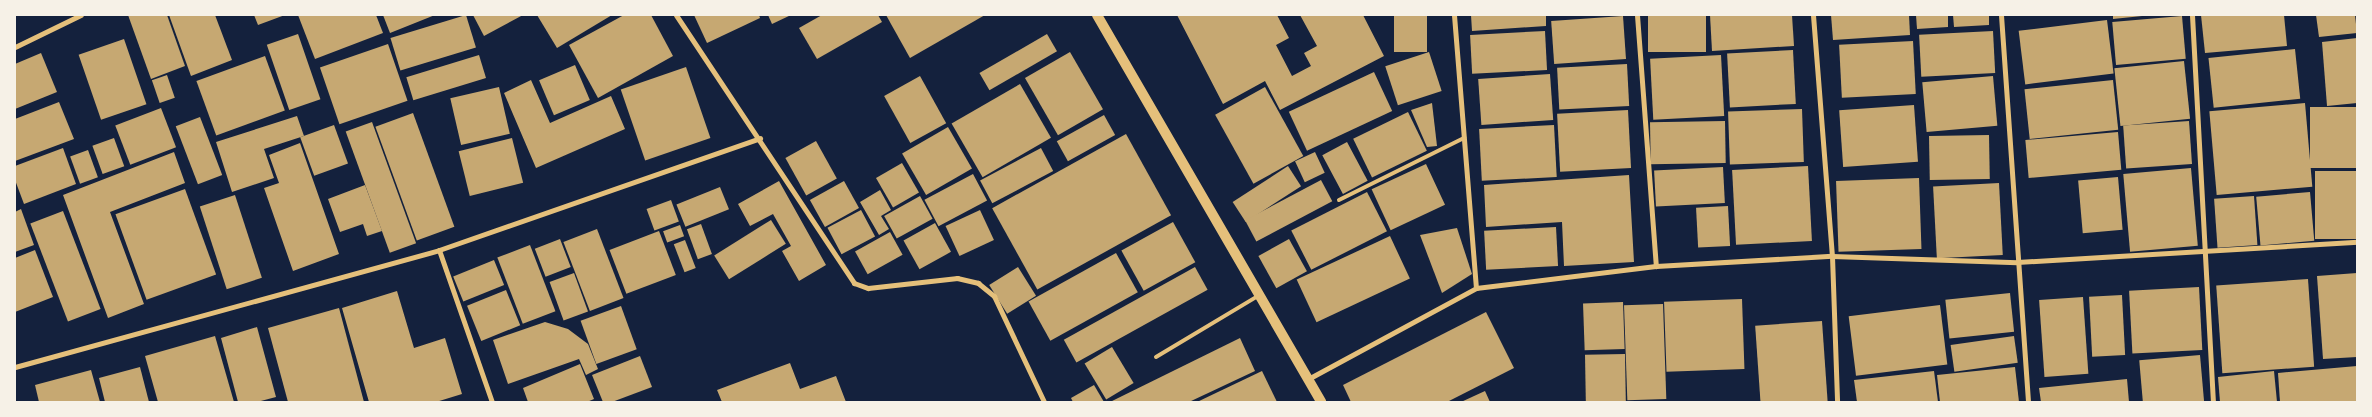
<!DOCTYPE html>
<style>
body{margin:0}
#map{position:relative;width:2372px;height:417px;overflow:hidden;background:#14213d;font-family:Jost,sans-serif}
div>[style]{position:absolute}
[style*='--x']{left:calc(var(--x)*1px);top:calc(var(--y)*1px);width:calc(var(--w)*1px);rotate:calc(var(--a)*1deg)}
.building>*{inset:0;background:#c6a872;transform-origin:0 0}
.service>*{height:4px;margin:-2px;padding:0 2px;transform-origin:2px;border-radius:2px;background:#e5c07b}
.minor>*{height:5px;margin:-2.5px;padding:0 2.5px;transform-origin:2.5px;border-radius:2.5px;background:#e5c07b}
.secondary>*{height:10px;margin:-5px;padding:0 5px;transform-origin:5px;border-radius:5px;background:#e5c07b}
span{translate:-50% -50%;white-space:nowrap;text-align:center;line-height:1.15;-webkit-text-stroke:4px #f6f1e7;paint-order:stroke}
.frame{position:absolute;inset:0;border:16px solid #f6f1e7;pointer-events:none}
</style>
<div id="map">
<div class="building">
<div style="clip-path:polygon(128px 15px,167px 15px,185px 66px,151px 79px)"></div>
<div style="clip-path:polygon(169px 15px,215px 15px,232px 60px,191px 76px)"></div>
<div style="clip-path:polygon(254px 15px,285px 15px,258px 25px)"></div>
<div style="clip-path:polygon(298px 15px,376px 15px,383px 33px,315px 59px)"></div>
<div style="clip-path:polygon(383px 15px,435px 15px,390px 33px)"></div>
<div style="left:466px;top:15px;width:34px;height:79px;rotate:73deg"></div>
<div style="clip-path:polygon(473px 15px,523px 15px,484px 36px)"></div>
<div style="clip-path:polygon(537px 15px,612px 15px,557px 48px)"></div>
<div style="clip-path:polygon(624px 15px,651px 15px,673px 56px,598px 98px,569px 45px)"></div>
<div style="clip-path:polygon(694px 15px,759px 15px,760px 18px,707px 43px)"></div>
<div style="clip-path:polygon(768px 15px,791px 15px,772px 24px)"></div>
<div style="clip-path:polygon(822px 15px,878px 15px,882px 22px,817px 59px,799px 28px)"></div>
<div style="clip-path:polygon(886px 15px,985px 15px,910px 58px)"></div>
<div style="clip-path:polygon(1177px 15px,1277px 15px,1289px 38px,1276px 45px,1292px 76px,1311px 66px,1304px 53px,1317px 46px,1300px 15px,1363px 15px,1384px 56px,1280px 110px,1265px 81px,1223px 104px)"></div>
<div style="left:1394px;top:15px;width:33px;height:37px"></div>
<div style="clip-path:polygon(1471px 15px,1546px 15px,1546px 26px,1472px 31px)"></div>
<div style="left:1648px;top:15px;width:58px;height:37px"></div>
<div style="clip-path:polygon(1710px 15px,1792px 15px,1794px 46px,1712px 51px)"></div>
<div style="clip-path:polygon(1831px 15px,1909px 15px,1910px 35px,1833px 40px)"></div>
<div style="clip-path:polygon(1916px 15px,1948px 15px,1948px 27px,1917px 29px)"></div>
<div style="clip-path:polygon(1953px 15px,1989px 15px,1989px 25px,1954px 27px)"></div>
<div style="clip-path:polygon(2113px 15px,2142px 15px,2142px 16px,2113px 19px)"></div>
<div style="clip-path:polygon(2201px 15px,2284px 15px,2287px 46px,2205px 53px)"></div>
<div style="clip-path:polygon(2316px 15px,2355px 15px,2357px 33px,2319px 37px)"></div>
<div style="left:1623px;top:16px;width:43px;height:72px;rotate:86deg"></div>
<div style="left:2182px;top:16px;width:43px;height:70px;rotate:85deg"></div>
<div style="left:2107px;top:20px;width:54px;height:89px;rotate:83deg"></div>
<div style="left:1545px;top:31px;width:39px;height:75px;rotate:87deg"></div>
<div style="left:1993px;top:31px;width:42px;height:74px;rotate:87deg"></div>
<div style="left:298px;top:34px;width:69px;height:33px;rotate:71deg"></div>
<div style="left:1047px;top:34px;width:20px;height:78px;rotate:60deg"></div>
<div style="clip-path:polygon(2357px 38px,2357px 103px,2327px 106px,2322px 42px)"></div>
<div style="left:124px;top:39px;width:69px;height:48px;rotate:71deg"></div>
<div style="left:1913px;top:41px;width:53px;height:74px;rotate:87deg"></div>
<div style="left:388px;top:44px;width:60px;height:72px;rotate:71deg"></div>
<div style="left:2295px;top:49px;width:50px;height:87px;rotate:84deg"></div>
<div style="left:1793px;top:50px;width:54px;height:66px;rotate:87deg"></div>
<div style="left:1070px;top:52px;width:66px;height:52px;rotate:60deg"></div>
<div style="left:1429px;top:52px;width:41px;height:46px;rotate:72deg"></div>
<div style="clip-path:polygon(41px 53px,57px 92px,15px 109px,15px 64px)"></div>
<div style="left:479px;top:55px;width:24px;height:76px;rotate:73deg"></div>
<div style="left:1721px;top:55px;width:61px;height:71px;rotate:87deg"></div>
<div style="left:265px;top:56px;width:58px;height:73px;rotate:70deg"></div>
<div style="left:2184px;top:61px;width:58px;height:70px;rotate:84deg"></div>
<div style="left:1627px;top:64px;width:42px;height:70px;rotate:87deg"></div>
<div style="left:575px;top:65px;width:38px;height:39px;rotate:67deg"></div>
<div style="left:686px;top:67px;width:75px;height:69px;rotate:71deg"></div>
<div style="left:1374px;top:72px;width:43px;height:94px;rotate:65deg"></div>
<div style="left:1550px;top:74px;width:46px;height:72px;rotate:86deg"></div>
<div style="left:167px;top:75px;width:24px;height:16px;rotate:71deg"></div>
<div style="left:920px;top:76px;width:54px;height:41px;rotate:61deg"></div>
<div style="left:1993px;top:76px;width:50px;height:71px;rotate:85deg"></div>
<div style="clip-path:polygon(531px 80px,550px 123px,611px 96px,625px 129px,536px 168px,504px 93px)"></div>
<div style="left:2113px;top:80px;width:50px;height:89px;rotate:84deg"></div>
<div style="left:1020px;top:84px;width:62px;height:79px;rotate:60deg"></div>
<div style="left:499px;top:87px;width:48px;height:50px;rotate:77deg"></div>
<div style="left:1265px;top:87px;width:79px;height:57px;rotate:61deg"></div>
<div style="clip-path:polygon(59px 102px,74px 139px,15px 161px,15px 119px)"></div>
<div style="clip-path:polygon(1432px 103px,1437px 146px,1427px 147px,1411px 110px)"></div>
<div style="left:2305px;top:103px;width:84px;height:96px;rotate:85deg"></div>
<div style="left:1914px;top:105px;width:57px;height:75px;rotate:86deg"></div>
<div style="left:2357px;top:107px;width:61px;height:47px;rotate:90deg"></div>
<div style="left:161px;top:108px;width:42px;height:49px;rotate:69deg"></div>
<div style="left:1802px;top:109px;width:53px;height:74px;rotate:88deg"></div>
<div style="left:1628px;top:110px;width:58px;height:71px;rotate:87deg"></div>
<div style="left:1408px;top:112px;width:43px;height:61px;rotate:64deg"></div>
<div style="left:413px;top:113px;width:121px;height:40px;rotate:70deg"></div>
<div style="left:1104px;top:115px;width:23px;height:54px;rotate:61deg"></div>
<div style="clip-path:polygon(297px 116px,304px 136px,264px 149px,274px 178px,232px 192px,216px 142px)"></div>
<div style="left:200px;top:117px;width:62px;height:26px;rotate:69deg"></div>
<div style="left:1725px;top:121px;width:42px;height:75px;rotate:89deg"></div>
<div style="left:2189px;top:121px;width:43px;height:66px;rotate:86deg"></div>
<div style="left:372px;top:122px;width:129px;height:28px;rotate:70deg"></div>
<div style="left:334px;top:125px;width:41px;height:36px;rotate:70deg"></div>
<div style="left:1554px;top:125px;width:52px;height:75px;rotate:87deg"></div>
<div style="left:948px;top:127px;width:48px;height:53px;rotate:60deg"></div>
<div style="left:2118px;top:132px;width:38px;height:93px;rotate:85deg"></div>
<div style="left:1126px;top:134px;width:93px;height:153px;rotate:61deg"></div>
<div style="left:1989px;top:135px;width:44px;height:60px;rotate:89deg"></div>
<div style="left:114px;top:138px;width:30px;height:23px;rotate:70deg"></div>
<div style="left:512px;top:138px;width:46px;height:55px;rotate:76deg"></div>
<div style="left:816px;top:141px;width:43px;height:35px;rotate:61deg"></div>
<div style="left:1347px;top:142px;width:44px;height:28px;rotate:62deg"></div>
<div style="clip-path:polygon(300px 143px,339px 254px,293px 271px,264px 188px,279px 183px,269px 155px)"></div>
<div style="clip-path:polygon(63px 148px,76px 184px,24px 204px,15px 180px,15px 166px)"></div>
<div style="left:1041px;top:148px;width:26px;height:69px;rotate:62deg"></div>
<div style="left:88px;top:150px;width:29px;height:19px;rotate:70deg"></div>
<div style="clip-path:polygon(174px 152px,185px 183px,110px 212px,144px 304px,108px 318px,63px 195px)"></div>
<div style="left:1315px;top:152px;width:23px;height:22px;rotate:65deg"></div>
<div style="left:902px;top:163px;width:34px;height:30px;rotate:60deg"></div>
<div style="left:1426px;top:164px;width:45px;height:60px;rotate:65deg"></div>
<div style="left:1288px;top:166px;width:24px;height:66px;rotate:57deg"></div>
<div style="left:1808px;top:166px;width:75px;height:76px;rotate:87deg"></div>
<div style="left:1723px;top:167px;width:36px;height:69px;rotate:87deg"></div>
<div style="left:2191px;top:168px;width:78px;height:68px;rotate:85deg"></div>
<div style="left:2357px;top:171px;width:68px;height:42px;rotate:90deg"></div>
<div style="left:973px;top:174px;width:30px;height:55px;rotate:62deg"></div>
<div style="clip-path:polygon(1629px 175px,1634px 262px,1564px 266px,1562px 222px,1486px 227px,1484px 185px)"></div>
<div style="left:2118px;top:177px;width:53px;height:40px;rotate:85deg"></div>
<div style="left:1919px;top:178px;width:71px;height:83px;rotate:88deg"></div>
<div style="left:1321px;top:180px;width:24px;height:86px;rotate:62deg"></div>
<div style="clip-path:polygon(779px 181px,826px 265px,799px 281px,782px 251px,791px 246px,773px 214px,750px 226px,738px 204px)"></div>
<div style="left:844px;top:181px;width:31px;height:39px;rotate:61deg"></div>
<div style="left:1999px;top:183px;width:72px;height:66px;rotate:87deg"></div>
<div style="clip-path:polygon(365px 185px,382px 231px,367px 236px,363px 224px,340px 232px,328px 199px)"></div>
<div style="left:720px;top:187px;width:24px;height:47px;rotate:68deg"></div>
<div style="left:185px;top:189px;width:91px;height:74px;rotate:70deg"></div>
<div style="clip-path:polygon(880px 190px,891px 210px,881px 216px,889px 229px,879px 235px,860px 202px)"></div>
<div style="left:1367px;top:192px;width:44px;height:85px;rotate:63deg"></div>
<div style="left:2310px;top:192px;width:49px;height:54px;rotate:85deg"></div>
<div style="left:235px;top:195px;width:87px;height:37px;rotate:72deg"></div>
<div style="left:920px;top:196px;width:26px;height:41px;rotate:61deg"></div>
<div style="left:2254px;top:196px;width:49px;height:40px;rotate:86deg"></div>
<div style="left:671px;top:200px;width:23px;height:26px;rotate:70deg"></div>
<div style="left:1728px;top:206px;width:40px;height:32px;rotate:87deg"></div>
<div style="clip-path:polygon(21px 209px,34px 245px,15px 252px,15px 212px)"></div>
<div style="left:861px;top:210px;width:30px;height:38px;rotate:62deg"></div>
<div style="left:980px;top:210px;width:33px;height:38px;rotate:65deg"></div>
<div style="left:63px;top:211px;width:105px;height:35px;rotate:69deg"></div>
<div style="left:771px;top:220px;width:28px;height:67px;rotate:58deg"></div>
<div style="left:1173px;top:222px;width:46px;height:59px;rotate:61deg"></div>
<div style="left:935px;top:223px;width:33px;height:36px;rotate:61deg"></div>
<div style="left:701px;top:224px;width:32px;height:15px;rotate:70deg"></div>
<div style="left:680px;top:225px;width:12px;height:18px;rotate:70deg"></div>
<div style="left:1556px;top:227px;width:39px;height:72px;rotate:87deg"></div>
<div style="clip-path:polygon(1457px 228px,1472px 274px,1442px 293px,1420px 235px)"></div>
<div style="left:597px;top:229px;width:74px;height:36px;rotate:69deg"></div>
<div style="left:659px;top:231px;width:47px;height:53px;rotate:69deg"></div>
<div style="left:890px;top:232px;width:26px;height:40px;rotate:61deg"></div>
<div style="left:1390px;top:236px;width:47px;height:103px;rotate:65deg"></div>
<div style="left:560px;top:239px;width:30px;height:27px;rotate:69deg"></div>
<div style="left:1289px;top:239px;width:37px;height:35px;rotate:61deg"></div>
<div style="left:685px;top:240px;width:30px;height:12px;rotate:69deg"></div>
<div style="left:530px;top:245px;width:71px;height:35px;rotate:69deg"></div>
<div style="clip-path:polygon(35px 250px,53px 297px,15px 312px,15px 258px)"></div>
<div style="left:1116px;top:253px;width:45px;height:100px;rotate:61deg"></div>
<div style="left:494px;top:260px;width:27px;height:44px;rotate:68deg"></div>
<div style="left:1018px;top:267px;width:34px;height:34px;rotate:58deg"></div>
<div style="left:1195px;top:267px;width:26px;height:150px;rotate:61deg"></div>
<div style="left:574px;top:273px;width:41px;height:26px;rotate:70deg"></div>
<div style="clip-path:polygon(2357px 273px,2357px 357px,2323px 359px,2317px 276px)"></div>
<div style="left:2308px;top:279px;width:88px;height:92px;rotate:86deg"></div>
<div style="left:2199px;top:287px;width:63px;height:70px;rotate:87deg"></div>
<div style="left:506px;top:290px;width:38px;height:42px;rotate:68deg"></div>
<div style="clip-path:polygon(397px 291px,414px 348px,445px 338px,462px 394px,436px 402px,369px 402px,342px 308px)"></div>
<div style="left:2010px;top:293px;width:39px;height:65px;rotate:84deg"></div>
<div style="left:2122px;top:295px;width:60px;height:33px;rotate:87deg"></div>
<div style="left:2083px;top:297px;width:77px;height:44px;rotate:86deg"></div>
<div style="left:1742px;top:299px;width:70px;height:78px;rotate:88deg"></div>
<div style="left:1623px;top:302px;width:47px;height:40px;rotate:88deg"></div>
<div style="left:1663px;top:304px;width:95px;height:39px;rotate:88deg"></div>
<div style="left:1940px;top:305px;width:60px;height:92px;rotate:83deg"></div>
<div style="left:621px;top:306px;width:46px;height:43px;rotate:70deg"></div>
<div style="clip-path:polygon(339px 308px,364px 402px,288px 402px,268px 328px)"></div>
<div style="clip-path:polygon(1486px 312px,1514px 368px,1447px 402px,1351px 402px,1343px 385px)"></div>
<div style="left:1822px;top:321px;width:81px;height:67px;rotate:86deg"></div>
<div style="clip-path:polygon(545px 322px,568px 329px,588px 344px,598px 369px,586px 375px,579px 359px,508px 384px,493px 340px)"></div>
<div style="clip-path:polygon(257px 327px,276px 397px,257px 402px,238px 402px,221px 338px)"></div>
<div style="clip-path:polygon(215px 336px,234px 402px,158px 402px,145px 356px)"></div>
<div style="left:2014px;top:336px;width:27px;height:64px;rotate:82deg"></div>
<div style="clip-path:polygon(1240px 338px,1255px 371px,1189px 402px,1110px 402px)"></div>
<div style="left:1112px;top:347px;width:42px;height:32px;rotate:59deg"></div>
<div style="left:1625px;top:354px;width:47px;height:40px;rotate:89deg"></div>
<div style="left:2200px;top:355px;width:47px;height:61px;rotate:85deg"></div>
<div style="clip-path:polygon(640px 356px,652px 387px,612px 402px,603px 402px,592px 375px)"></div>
<div style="clip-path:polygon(790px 363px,800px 389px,836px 376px,846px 402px,722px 402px,717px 390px)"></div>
<div style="clip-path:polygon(580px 364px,594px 399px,587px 402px,528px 402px,523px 388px)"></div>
<div style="clip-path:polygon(2357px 366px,2357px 402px,2280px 402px,2278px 373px)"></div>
<div style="clip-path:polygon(140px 367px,149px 402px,105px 402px,99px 378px)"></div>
<div style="clip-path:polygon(2015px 367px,2019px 402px,1940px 402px,1937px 375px)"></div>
<div style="clip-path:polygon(91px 370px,100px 402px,39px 402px,35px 385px)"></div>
<div style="clip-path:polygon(1262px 371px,1277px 402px,1197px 402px)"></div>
<div style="clip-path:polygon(1934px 371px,1938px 402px,1857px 402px,1854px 380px)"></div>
<div style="clip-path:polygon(2274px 371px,2277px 402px,2220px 402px,2218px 377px)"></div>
<div style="clip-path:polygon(2127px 379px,2129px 402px,2041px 402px,2039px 388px)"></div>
<div style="clip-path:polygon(1094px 385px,1104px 402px,1073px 402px,1071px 398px)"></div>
<div style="clip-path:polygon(1485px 391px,1490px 402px,1461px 402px)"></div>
</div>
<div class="service">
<div style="--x:1339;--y:200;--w:140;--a:-26.4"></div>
<div style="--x:1156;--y:357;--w:119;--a:-30.9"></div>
</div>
<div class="minor">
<div style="--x:676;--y:15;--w:322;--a:56.4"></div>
<div style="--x:854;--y:283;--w:15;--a:20"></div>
<div style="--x:868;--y:288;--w:90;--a:-6.4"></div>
<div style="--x:957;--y:278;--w:22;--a:13"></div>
<div style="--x:978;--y:283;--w:21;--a:39"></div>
<div style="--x:994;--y:296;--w:117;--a:64.7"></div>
<div style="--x:1454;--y:15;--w:274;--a:85.4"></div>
<div style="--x:1637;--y:15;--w:252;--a:85.7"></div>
<div style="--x:1813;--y:15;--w:242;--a:85.5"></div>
<div style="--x:1832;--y:256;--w:146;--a:88"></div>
<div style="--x:2001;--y:15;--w:388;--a:86"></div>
<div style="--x:2192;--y:15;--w:388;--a:86.9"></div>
<div style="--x:15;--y:47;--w:73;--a:-25.9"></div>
<div style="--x:439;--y:250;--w:161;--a:70.8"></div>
<div style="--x:15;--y:367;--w:440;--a:-15.4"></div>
<div style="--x:439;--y:250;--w:340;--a:-19.2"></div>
<div style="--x:1308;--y:379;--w:191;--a:-28.4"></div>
<div style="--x:1476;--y:288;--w:181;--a:-7"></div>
<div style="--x:1656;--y:266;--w:176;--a:-3.3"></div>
<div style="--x:1832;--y:256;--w:185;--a:1.9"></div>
<div style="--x:2017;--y:262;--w:341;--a:-3.4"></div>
</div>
<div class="secondary">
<div style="--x:1097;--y:15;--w:447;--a:59.9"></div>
</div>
<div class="frame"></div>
</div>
